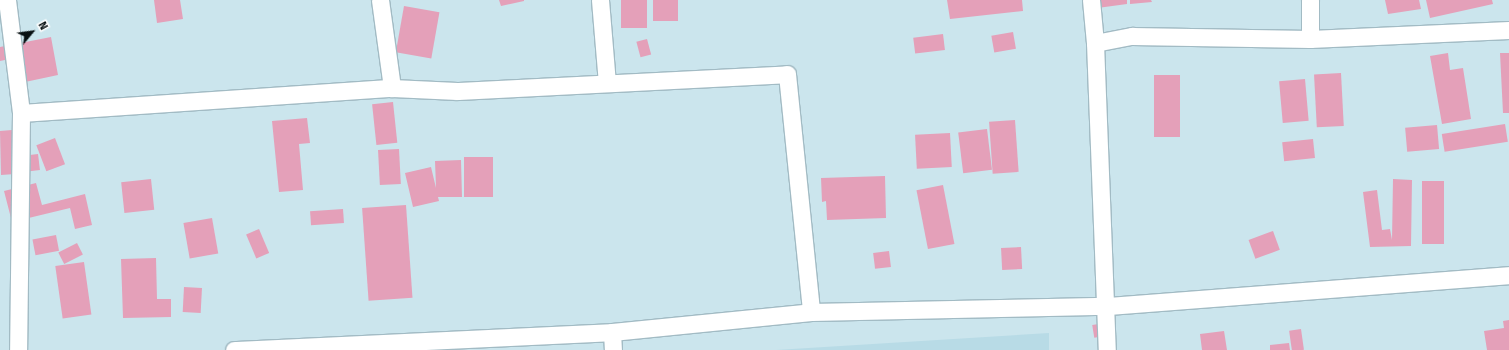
<!DOCTYPE html>
<style>
body{margin:0}
#map{position:relative;width:1509px;height:350px;overflow:hidden;background:#cbe5ed;font-family:"Fira Sans",sans-serif}
div>[style]{position:absolute}
[style*='--x']{left:calc(var(--x)*1px);top:calc(var(--y)*1px);width:calc(var(--w)*1px);rotate:calc(var(--a)*1deg)}
.built>*{inset:0;background:#b8dbe6}
.building>*{inset:0;background:#e4a0b9;transform-origin:0 0}
.roads{filter:drop-shadow(1px 0 #a2bbc4) drop-shadow(-1px 0 #a2bbc4) drop-shadow(0 1px #a2bbc4) drop-shadow(0 -1px #a2bbc4)}
.street>*{height:17px;margin:-8.5px;padding:0 8.5px;transform-origin:8.5px;border-radius:8.5px;background:#fff}
span{translate:-50% -50%;white-space:nowrap;text-align:center;line-height:1.15;-webkit-text-stroke:3.5px #fff;paint-order:stroke}
.north{position:absolute;left:12px;top:12px;width:40px;height:40px;-webkit-text-stroke:3px #fff;paint-order:stroke;rotate:61deg;font-size:11px;font-weight:700;line-height:16px;text-align:center;color:#081113}
.north::after{content:'';display:block;margin:auto;width:14px;height:18px;background:#081113;clip-path:polygon(50% 0,100% 100%,50% 72%,0 100%)}
</style>
<div id="map">
<div class="built">
<div style="clip-path:polygon(1049px 333px,1049px 350px,776px 350px)"></div>
</div>
<div class="building">
<div style="clip-path:polygon(154px 0,180px 0,183px 19px,157px 23px)"></div>
<div style="clip-path:polygon(499px 0,524px 0,524px 1px,501px 6px)"></div>
<div style="left:621px;top:0;width:26px;height:28px"></div>
<div style="left:653px;top:0;width:25px;height:21px"></div>
<div style="clip-path:polygon(947px 0,1022px 0,1023px 11px,950px 19px)"></div>
<div style="clip-path:polygon(1089px 0,1127px 0,1127px 4px,1090px 9px)"></div>
<div style="clip-path:polygon(1130px 0,1151px 0,1152px 2px,1130px 4px)"></div>
<div style="clip-path:polygon(1385px 0,1419px 0,1421px 9px,1388px 14px)"></div>
<div style="clip-path:polygon(1426px 0,1492px 0,1493px 4px,1430px 18px)"></div>
<div style="left:404px;top:6px;width:36px;height:47px;rotate:10deg"></div>
<div style="left:1013px;top:32px;width:17px;height:22px;rotate:80deg"></div>
<div style="left:943px;top:34px;width:16px;height:30px;rotate:83deg"></div>
<div style="clip-path:polygon(51px 37px,58px 75px,25px 82px,20px 57px,0 61px,0 47px)"></div>
<div style="left:647px;top:39px;width:16px;height:11px;rotate:75deg"></div>
<div style="clip-path:polygon(1448px 53px,1450px 70px,1463px 68px,1471px 119px,1442px 124px,1430px 56px)"></div>
<div style="clip-path:polygon(1500px 53px,1509px 53px,1509px 113px,1503px 113px)"></div>
<div style="left:1341px;top:73px;width:53px;height:27px;rotate:87deg"></div>
<div style="left:1154px;top:75px;width:26px;height:62px"></div>
<div style="left:1305px;top:79px;width:42px;height:26px;rotate:85deg"></div>
<div style="left:393px;top:102px;width:41px;height:21px;rotate:84deg"></div>
<div style="clip-path:polygon(307px 118px,310px 143px,299px 144px,303px 190px,279px 192px,272px 121px)"></div>
<div style="left:1015px;top:120px;width:52px;height:26px;rotate:86deg"></div>
<div style="left:1505px;top:124px;width:18px;height:64px;rotate:81deg"></div>
<div style="left:1437px;top:125px;width:24px;height:32px;rotate:85deg"></div>
<div style="clip-path:polygon(24px 129px,15px 174px,1px 175px,0 131px)"></div>
<div style="left:987px;top:129px;width:41px;height:29px;rotate:83deg"></div>
<div style="left:950px;top:133px;width:34px;height:35px;rotate:87deg"></div>
<div style="left:55px;top:138px;width:28px;height:20px;rotate:69deg"></div>
<div style="left:1313px;top:139px;width:19px;height:31px;rotate:84deg"></div>
<div style="left:399px;top:149px;width:35px;height:21px;rotate:87deg"></div>
<div style="left:38px;top:154px;width:16px;height:23px;rotate:83deg"></div>
<div style="left:464px;top:157px;width:29px;height:40px"></div>
<div style="clip-path:polygon(461px 160px,462px 197px,438px 197px,439px 201px,413px 207px,405px 173px,431px 167px,436px 188px,435px 161px)"></div>
<div style="clip-path:polygon(885px 176px,886px 218px,827px 220px,826px 201px,822px 202px,821px 178px)"></div>
<div style="left:151px;top:179px;width:31px;height:30px;rotate:84deg"></div>
<div style="clip-path:polygon(1393px 179px,1412px 180px,1411px 246px,1370px 247px,1363px 192px,1377px 190px,1382px 230px,1390px 229px,1392px 240px)"></div>
<div style="left:1422px;top:181px;width:22px;height:63px"></div>
<div style="clip-path:polygon(36px 183px,42px 205px,85px 194px,92px 225px,75px 229px,70px 208px,12px 222px,4px 191px)"></div>
<div style="left:943px;top:185px;width:60px;height:27px;rotate:79deg"></div>
<div style="left:406px;top:205px;width:93px;height:44px;rotate:86deg"></div>
<div style="left:343px;top:209px;width:14px;height:33px;rotate:86deg"></div>
<div style="left:212px;top:218px;width:36px;height:29px;rotate:80deg"></div>
<div style="left:259px;top:229px;width:26px;height:14px;rotate:67deg"></div>
<div style="left:1273px;top:231px;width:20px;height:26px;rotate:70deg"></div>
<div style="left:56px;top:235px;width:16px;height:24px;rotate:79deg"></div>
<div style="left:77px;top:243px;width:13px;height:21px;rotate:63deg"></div>
<div style="left:1021px;top:247px;width:22px;height:20px;rotate:87deg"></div>
<div style="left:889px;top:251px;width:16px;height:16px;rotate:83deg"></div>
<div style="clip-path:polygon(156px 258px,157px 299px,171px 299px,171px 317px,123px 318px,121px 259px)"></div>
<div style="left:84px;top:262px;width:53px;height:29px;rotate:82deg"></div>
<div style="left:184px;top:287px;width:18px;height:25px;rotate:3deg"></div>
<div style="clip-path:polygon(1509px 320px,1509px 350px,1487px 350px,1484px 331px,1504px 328px,1503px 321px)"></div>
<div style="left:1111px;top:322px;width:13px;height:19px;rotate:81deg"></div>
<div style="left:1301px;top:329px;width:21px;height:12px;rotate:82deg"></div>
<div style="clip-path:polygon(1224px 331px,1227px 350px,1202px 350px,1200px 334px)"></div>
<div style="clip-path:polygon(1289px 343px,1290px 350px,1270px 350px,1270px 345px)"></div>
</div>
<div class="roads">
<div class="street">
<div style="--x:7;--y:0;--w:114;--a:82.9"></div>
<div style="--x:21;--y:113;--w:237;--a:90.7"></div>
<div style="--x:380;--y:0;--w:89;--a:82.2"></div>
<div style="--x:600;--y:0;--w:83;--a:85.2"></div>
<div style="--x:1091;--y:0;--w:43;--a:84.7"></div>
<div style="--x:1095;--y:43;--w:307;--a:87.8"></div>
<div style="--x:1310;--y:39;--w:39;--a:-90"></div>
<div style="--x:1095;--y:43;--w:38;--a:-11"></div>
<div style="--x:1132;--y:36;--w:178;--a:1"></div>
<div style="--x:1310;--y:39;--w:199;--a:-2.6"></div>
<div style="--x:21;--y:113;--w:372;--a:-3.9"></div>
<div style="--x:392;--y:88;--w:65;--a:2.6"></div>
<div style="--x:457;--y:91;--w:330;--a:-2.9"></div>
<div style="--x:787;--y:74;--w:239;--a:84.2"></div>
<div style="--x:612;--y:332;--w:18;--a:87"></div>
<div style="--x:234;--y:350;--w:378;--a:-2.7"></div>
<div style="--x:612;--y:332;--w:200;--a:-5.7"></div>
<div style="--x:811;--y:312;--w:296;--a:-1.2"></div>
<div style="--x:1107;--y:306;--w:403;--a:-4.4"></div>
</div>
</div>
<div class="north">N</div>
</div>
